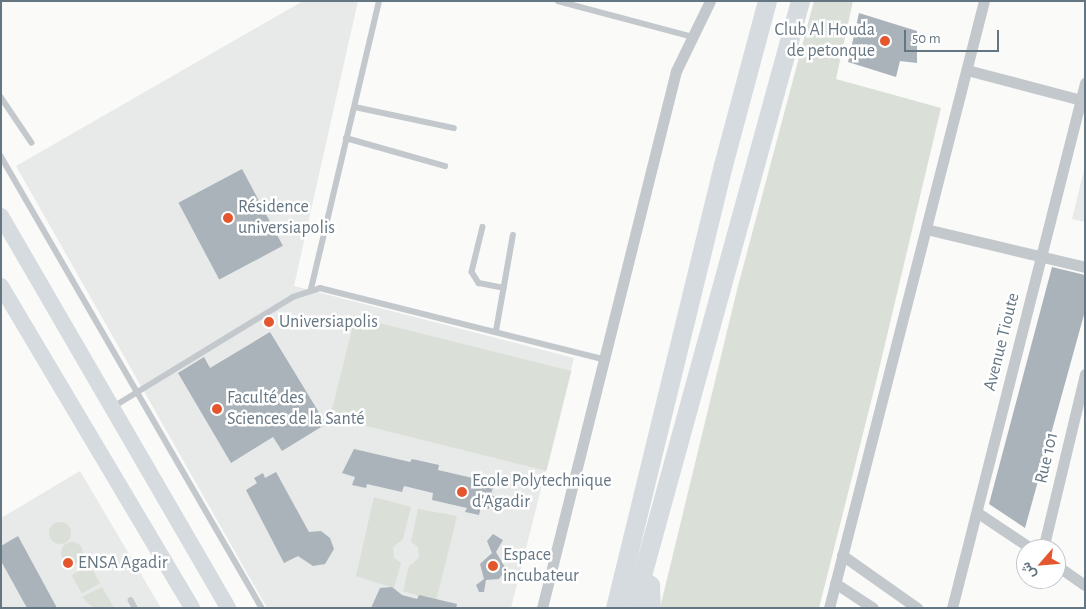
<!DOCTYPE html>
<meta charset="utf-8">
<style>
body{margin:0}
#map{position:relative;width:1086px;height:609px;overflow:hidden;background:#fafaf8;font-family:"Alegreya Sans",Vazirmatn,sans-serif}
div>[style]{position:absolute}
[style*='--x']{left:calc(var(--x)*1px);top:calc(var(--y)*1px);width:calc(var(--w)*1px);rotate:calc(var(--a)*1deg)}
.built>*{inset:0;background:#e8e9e9}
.green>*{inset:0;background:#dadfd7;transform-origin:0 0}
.round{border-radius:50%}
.building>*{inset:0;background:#aab3b9;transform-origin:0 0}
.service>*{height:5.5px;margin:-2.75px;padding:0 2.75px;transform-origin:2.75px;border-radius:2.75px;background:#c3c8cc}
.minor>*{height:11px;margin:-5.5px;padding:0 5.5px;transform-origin:5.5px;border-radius:5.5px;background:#c3c8cc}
.secondary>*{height:16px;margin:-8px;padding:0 8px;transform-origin:8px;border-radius:8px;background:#d6dbdf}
.trunk>*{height:19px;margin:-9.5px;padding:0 9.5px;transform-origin:9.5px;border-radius:9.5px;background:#d6dbdf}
.dots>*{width:14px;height:14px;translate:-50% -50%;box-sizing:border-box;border:2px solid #fff;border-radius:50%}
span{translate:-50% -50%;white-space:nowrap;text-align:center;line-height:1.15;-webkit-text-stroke:5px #fff;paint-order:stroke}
.poi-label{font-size:18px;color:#657683}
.right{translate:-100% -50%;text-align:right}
.left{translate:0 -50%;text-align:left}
.street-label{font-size:18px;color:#657683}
.frame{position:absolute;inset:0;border:2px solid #657683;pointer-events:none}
.north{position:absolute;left:1016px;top:539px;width:50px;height:50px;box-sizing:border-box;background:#fff;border:1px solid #c1c8cd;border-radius:50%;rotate:243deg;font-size:14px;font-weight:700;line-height:20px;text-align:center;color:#657683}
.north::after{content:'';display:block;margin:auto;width:18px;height:22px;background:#e4572e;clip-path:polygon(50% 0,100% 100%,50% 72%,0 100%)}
.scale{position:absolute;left:904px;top:30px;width:95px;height:22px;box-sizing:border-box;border:2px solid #657683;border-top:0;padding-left:6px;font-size:15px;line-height:18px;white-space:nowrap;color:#657683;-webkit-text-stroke:4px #fff;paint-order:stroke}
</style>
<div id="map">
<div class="built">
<div style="clip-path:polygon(303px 1px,358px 1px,294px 286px,574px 358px,511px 608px,267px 608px,16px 166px)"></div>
<div style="clip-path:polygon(1085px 166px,1085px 222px,1072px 219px)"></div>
<div style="clip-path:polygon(80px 471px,161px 608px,1px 608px,1px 518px)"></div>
</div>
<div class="green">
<div style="clip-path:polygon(814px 1px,853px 1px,836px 79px,941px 108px,876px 382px,819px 608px,660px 608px,737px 290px)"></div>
<div style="left:355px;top:317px;width:223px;height:103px;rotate:14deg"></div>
<div style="clip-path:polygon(374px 497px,411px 507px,403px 539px,393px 547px,394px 558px,401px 563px,394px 588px,356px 576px)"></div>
<div style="clip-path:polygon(418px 509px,457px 516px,436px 601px,403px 591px,409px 566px,419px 558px,418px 547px,411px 542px)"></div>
<div class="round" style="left:49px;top:522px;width:22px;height:22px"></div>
<div class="round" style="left:61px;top:542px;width:22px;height:22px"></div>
<div style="left:90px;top:565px;width:21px;height:21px;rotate:61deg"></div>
<div style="clip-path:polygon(102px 587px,114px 608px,93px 608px,82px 597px)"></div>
</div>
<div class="building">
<div style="clip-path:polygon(859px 13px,917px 31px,917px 63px,900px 61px,896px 77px,848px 62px)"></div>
<div style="left:242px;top:169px;width:87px;height:72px;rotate:62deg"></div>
<div style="clip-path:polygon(1052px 267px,1085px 275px,1085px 311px,1025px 528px,989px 504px)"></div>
<div style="clip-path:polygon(270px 332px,326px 424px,282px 451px,273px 437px,231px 463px,178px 373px,204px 357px,210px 368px)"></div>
<div style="clip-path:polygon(354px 449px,410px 462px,412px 459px,439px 465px,438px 470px,494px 483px,491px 495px,498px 498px,494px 510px,481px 507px,479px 515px,465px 512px,467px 508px,432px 500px,433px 493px,404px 486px,402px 492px,367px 484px,366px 488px,352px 485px,355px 477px,342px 473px)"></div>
<div style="clip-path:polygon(276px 472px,309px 532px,321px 531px,330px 538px,334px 549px,325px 564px,313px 566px,298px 556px,284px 563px,246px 490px,257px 483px,254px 478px,263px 473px,265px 478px)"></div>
<div style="clip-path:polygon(493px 534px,503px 540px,496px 552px,506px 569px,499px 579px,486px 580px,484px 592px,479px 592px,476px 585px,484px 579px,480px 564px,492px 553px,487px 541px)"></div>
<div style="clip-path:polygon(18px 536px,57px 608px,27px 608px,1px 561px,1px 546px)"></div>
<div style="clip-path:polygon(392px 587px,402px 595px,417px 599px,419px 595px,457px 604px,456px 608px,371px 608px,380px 588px)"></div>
</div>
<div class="service">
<div style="--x:558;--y:1;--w:140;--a:14.9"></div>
<div style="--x:1;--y:97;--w:55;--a:56"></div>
<div style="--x:355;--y:107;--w:101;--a:12"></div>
<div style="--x:346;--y:138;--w:103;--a:15.8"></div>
<div style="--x:1;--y:156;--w:522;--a:60"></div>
<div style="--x:483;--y:227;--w:46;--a:103.7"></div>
<div style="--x:472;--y:272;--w:13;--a:58"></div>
<div style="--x:479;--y:283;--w:25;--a:11"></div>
<div style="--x:311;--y:289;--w:296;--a:-76.7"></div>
<div style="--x:496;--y:331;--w:97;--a:-80"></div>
<div style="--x:113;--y:407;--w:211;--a:-31.4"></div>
<div style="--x:293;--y:297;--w:28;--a:-18"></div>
<div style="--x:320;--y:288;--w:291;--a:14.1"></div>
<div style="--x:131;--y:600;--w:9;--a:63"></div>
</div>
<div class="minor">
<div style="--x:967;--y:70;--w:122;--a:14.7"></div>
<div style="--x:926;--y:229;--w:163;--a:13.4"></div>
<div style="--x:978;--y:513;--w:65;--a:33.7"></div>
<div style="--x:1043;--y:549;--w:180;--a:-76.5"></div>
<div style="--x:842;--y:555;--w:92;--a:35.2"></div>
<div style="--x:1056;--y:565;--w:35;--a:35"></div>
<div style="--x:835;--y:583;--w:45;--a:33.3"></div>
<div style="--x:542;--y:608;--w:553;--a:-75.99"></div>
<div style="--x:676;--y:71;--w:78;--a:-64.1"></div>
<div style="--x:829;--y:608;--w:626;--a:-75.68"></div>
<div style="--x:952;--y:608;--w:542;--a:-75.78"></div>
</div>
<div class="secondary">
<div style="--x:1;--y:216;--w:453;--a:59.9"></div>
<div style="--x:1;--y:286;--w:374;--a:59.3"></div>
</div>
<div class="trunk">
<div style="--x:640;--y:579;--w:12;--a:31"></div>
<div style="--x:650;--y:585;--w:23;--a:88"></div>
<div style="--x:615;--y:608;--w:456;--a:-76.3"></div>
<div style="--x:723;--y:165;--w:170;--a:-75"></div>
<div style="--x:633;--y:608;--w:630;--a:-74.62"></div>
</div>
<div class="dots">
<div style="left:885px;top:41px;background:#e4572e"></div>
<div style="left:228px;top:218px;background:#e4572e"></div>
<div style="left:269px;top:322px;background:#e4572e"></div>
<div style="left:217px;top:409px;background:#e4572e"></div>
<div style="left:462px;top:492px;background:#e4572e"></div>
<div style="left:68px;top:563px;background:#e4572e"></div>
<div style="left:493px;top:566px;background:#e4572e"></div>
</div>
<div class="poi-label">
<span class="right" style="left:875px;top:41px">Club Al Houda<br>de petonque</span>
<span class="left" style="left:238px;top:218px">Résidence<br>universiapolis</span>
<span class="left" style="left:279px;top:322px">Universiapolis</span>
<span class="left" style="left:227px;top:409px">Faculté des<br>Sciences de la Santé</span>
<span class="left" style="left:472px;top:492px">Ecole Polytechnique<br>d'Agadir</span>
<span class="left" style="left:503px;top:566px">Espace<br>incubateur</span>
<span class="left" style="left:78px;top:563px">ENSA Agadir</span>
</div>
<div class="street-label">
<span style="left:1002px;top:342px;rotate:-76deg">Avenue Tioute</span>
<span style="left:1047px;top:458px;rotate:-77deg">Rue 101</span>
</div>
<div class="frame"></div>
<div class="north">ش</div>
<div class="scale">50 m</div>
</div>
